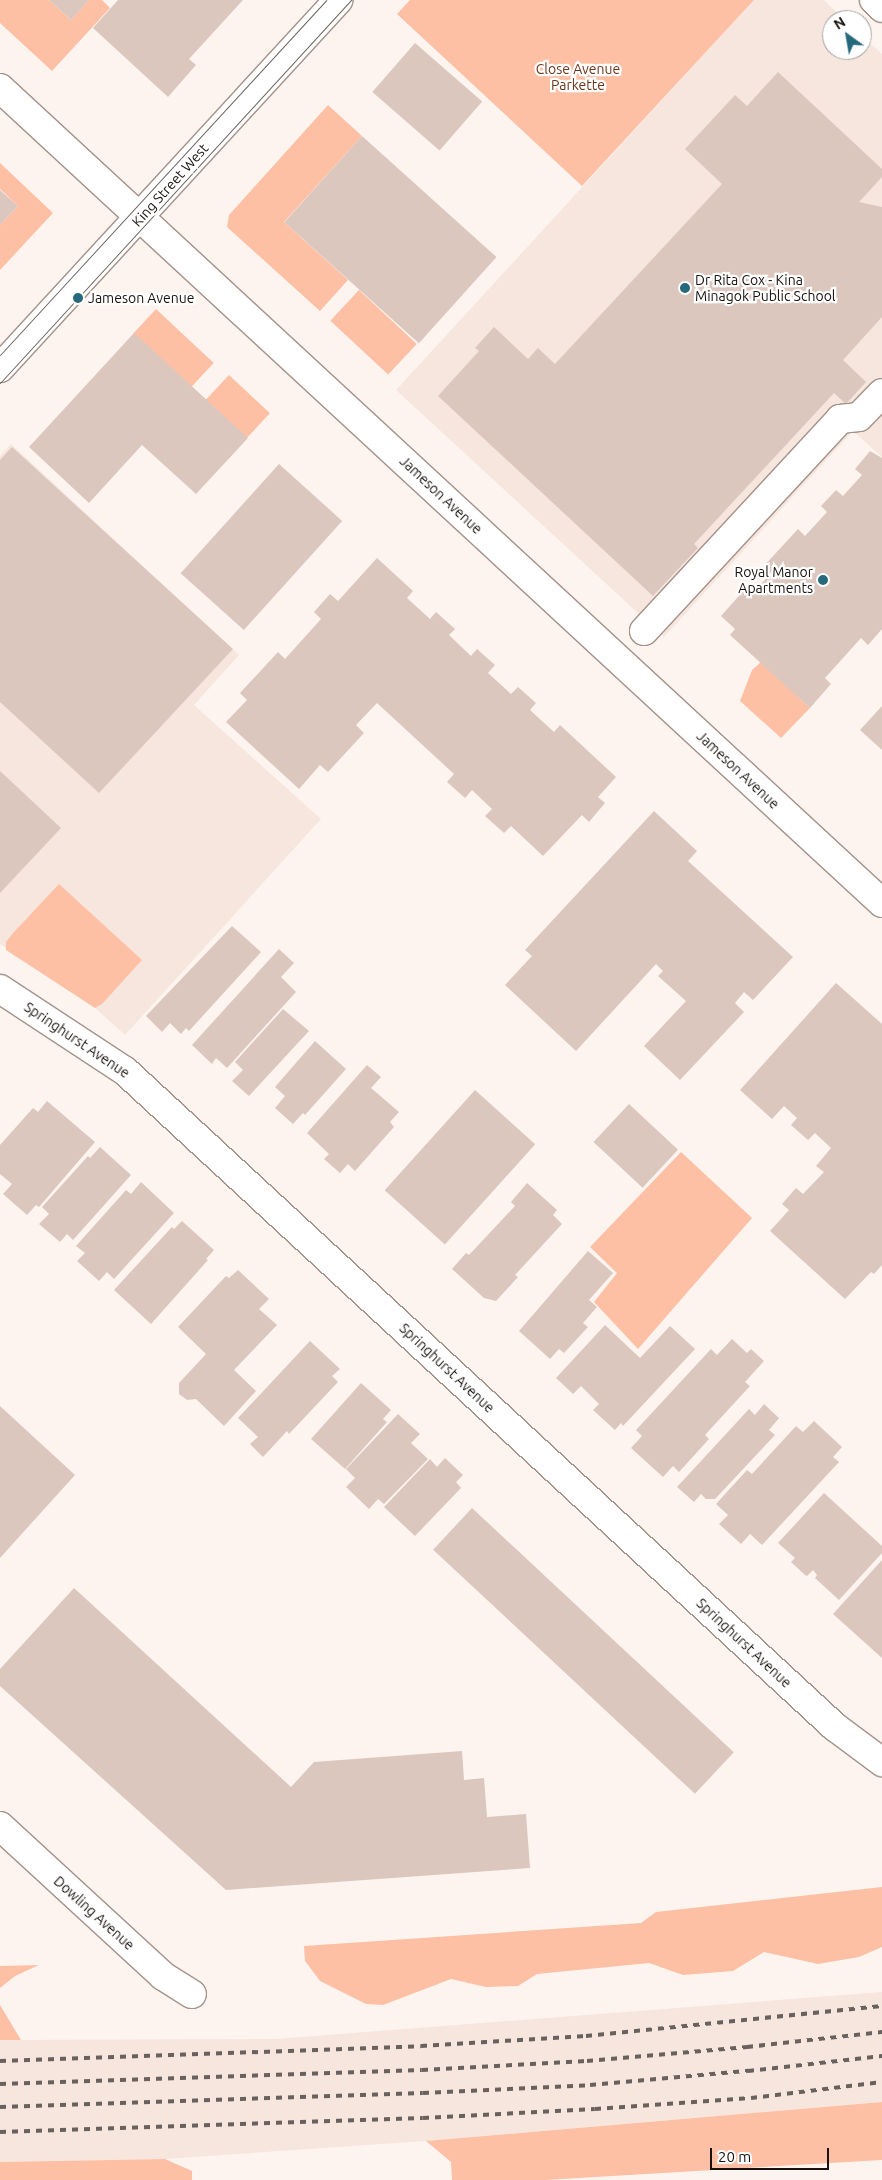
<!DOCTYPE html>
<style>
body{margin:0}
#map{position:relative;width:882px;height:2180px;overflow:hidden;background:#fdf4f0;font-family:Ubuntu,sans-serif}
div>[style]{position:absolute}
[style*='--x']{left:calc(var(--x)*1px);top:calc(var(--y)*1px);width:calc(var(--w)*1px);rotate:calc(var(--a)*1deg)}
.built>*{inset:0;background:#f6e6de}
.green>*{inset:0;background:#fec0a4;transform-origin:0 0}
.building>*{inset:0;background:#dbc7be;transform-origin:0 0}
.roads{filter:drop-shadow(1px 0 #a59289) drop-shadow(-1px 0 #a59289) drop-shadow(0 1px #a59289) drop-shadow(0 -1px #a59289)}
.pedestrian>*{height:28px;margin:-14px;padding:0 14px;transform-origin:14px;border-radius:14px;background:#fff}
.minor>*{height:28px;margin:-14px;padding:0 14px;transform-origin:14px;border-radius:14px;background:#fff}
.tertiary>*{height:28px;margin:-14px;padding:0 14px;transform-origin:14px;border-radius:14px;background:#fff}
.secondary>*{height:28px;margin:-14px;padding:0 14px;transform-origin:14px;border-radius:14px;background:#fff}
.tram>*{height:1px;margin:-0.5px;padding:0 0.5px;transform-origin:0.5px;border-radius:0.5px;background:#69615e}
.rail>*{height:4px;margin-top:-2px;transform-origin:0;background:repeating-linear-gradient(90deg,#69615e 0 6px,transparent 0 12px)}
.dots>*{width:14px;height:14px;translate:-50% -50%;box-sizing:border-box;border:2px solid #fff;border-radius:50%}
span{translate:-50% -50%;white-space:nowrap;text-align:center;line-height:1.15;-webkit-text-stroke:4.5px #fff;paint-order:stroke}
.park-label{font-size:14px;color:#6c3519}
.street-label{font-size:14px;color:#19120f}
.poi-label{font-size:14px;color:#19120f}
.left{translate:0 -50%;text-align:left}
.right{translate:-100% -50%;text-align:right}
.north{position:absolute;left:822px;top:10px;width:50px;height:50px;box-sizing:border-box;background:#fff;border:1px solid #a3a09f;border-radius:50%;rotate:328deg;font-size:14px;font-weight:700;line-height:20px;text-align:center;color:#19120f}
.north::after{content:'';display:block;margin:auto;width:18px;height:22px;background:#27697c;clip-path:polygon(50% 0,100% 100%,50% 72%,0 100%)}
.scale{position:absolute;left:710px;top:2148px;width:119px;height:22px;box-sizing:border-box;border:2px solid #19120f;border-top:0;padding-left:6px;font-size:15px;line-height:18px;white-space:nowrap;color:#19120f;-webkit-text-stroke:4px #fff;paint-order:stroke}
</style>
<div id="map">
<div class="built">
<div style="clip-path:polygon(754px 0,824px 0,845px 20px,832px 20px,832px 50px,862px 50px,862px 36px,882px 54px,882px 457px,853px 431px,664px 637px,396px 390px)"></div>
<div style="clip-path:polygon(11px 444px,239px 655px,194px 705px,321px 819px,125px 1035px,95px 1008px,0 944px,0 456px)"></div>
<div style="clip-path:polygon(882px 1992px,882px 2102px,426px 2141px,165px 2159px,0 2162px,0 2040px,275px 2039px)"></div>
</div>
<div class="green">
<div style="clip-path:polygon(0 0,49px 0,71px 20px,89px 0,102px 0,110px 8px,52px 71px,0 23px)"></div>
<div style="clip-path:polygon(410px 0,754px 0,582px 186px,397px 14px)"></div>
<div style="clip-path:polygon(328px 105px,362px 136px,284px 222px,348px 280px,320px 311px,227px 227px,229px 215px)"></div>
<div style="clip-path:polygon(0 163px,53px 213px,0 270px,0 225px,18px 206px,0 189px)"></div>
<div style="left:359px;top:290px;width:79px;height:42px;rotate:43deg"></div>
<div style="left:156px;top:309px;width:79px;height:33px;rotate:43deg"></div>
<div style="left:229px;top:375px;width:56px;height:34px;rotate:43deg"></div>
<div style="clip-path:polygon(761px 662px,810px 708px,781px 738px,740px 701px,752px 670px)"></div>
<div style="clip-path:polygon(59px 884px,142px 960px,102px 1004px,95px 1008px,6px 950px,6px 942px,14px 932px)"></div>
<div style="clip-path:polygon(681px 1152px,752px 1218px,638px 1349px,594px 1302px,617px 1273px,590px 1247px)"></div>
<div style="clip-path:polygon(882px 1887px,882px 1947px,859px 1957px,818px 1964px,764px 1952px,733px 1971px,683px 1975px,649px 1963px,537px 1974px,518px 1986px,486px 1987px,451px 1979px,383px 2005px,366px 2004px,320px 1981px,305px 1961px,304px 1946px,641px 1923px,656px 1912px)"></div>
<div style="clip-path:polygon(39px 1965px,15px 1976px,0 1988px,0 1966px)"></div>
<div style="clip-path:polygon(0 2005px,21px 2040px,0 2040px)"></div>
<div style="clip-path:polygon(882px 2102px,882px 2160px,545px 2180px,452px 2180px,451px 2162px,426px 2141px)"></div>
<div style="clip-path:polygon(165px 2159px,192px 2171px,192px 2180px,0 2180px,0 2162px)"></div>
</div>
<div class="building">
<div style="clip-path:polygon(49px 0,89px 0,71px 20px)"></div>
<div style="clip-path:polygon(118px 0,243px 0,189px 59px,196px 65px,168px 97px,93px 28px)"></div>
<div style="left:415px;top:43px;width:89px;height:65px;rotate:41deg"></div>
<div style="clip-path:polygon(778px 72px,882px 169px,882px 177px,859px 202px,882px 207px,882px 317px,843px 360px,866px 382px,846px 404px,834px 393px,694px 544px,698px 548px,653px 596px,438px 396px,479px 351px,475px 348px,494px 327px,528px 359px,538px 348px,555px 364px,722px 184px,685px 149px,735px 95px,747px 106px)"></div>
<div style="left:362px;top:136px;width:181px;height:116px;rotate:42deg"></div>
<div style="clip-path:polygon(0 190px,18px 206px,0 225px)"></div>
<div style="clip-path:polygon(134px 333px,248px 438px,196px 494px,142px 445px,89px 503px,29px 447px)"></div>
<div style="clip-path:polygon(12px 447px,233px 649px,99px 793px,0 702px,0 460px)"></div>
<div style="clip-path:polygon(870px 451px,882px 458px,882px 629px,868px 645px,861px 638px,825px 678px,831px 684px,810px 708px,730px 635px,735px 629px,721px 616px,746px 588px,753px 593px,771px 573px,764px 566px,798px 529px,805px 536px,827px 512px,821px 506px,836px 490px,843px 496px,862px 475px,855px 469px)"></div>
<div style="left:279px;top:464px;width:85px;height:147px;rotate:42deg"></div>
<div style="clip-path:polygon(377px 558px,413px 591px,407px 598px,430px 619px,436px 612px,455px 629px,449px 635px,471px 656px,477px 649px,495px 665px,488px 673px,511px 694px,518px 687px,536px 703px,530px 710px,554px 732px,560px 725px,616px 777px,598px 797px,605px 803px,589px 822px,582px 815px,543px 856px,511px 826px,504px 833px,485px 816px,492px 809px,472px 790px,465px 798px,447px 782px,454px 774px,377px 703px,356px 725px,364px 733px,328px 772px,320px 765px,299px 789px,226px 722px,247px 700px,240px 693px,278px 652px,285px 659px,321px 619px,314px 612px,330px 594px,338px 601px)"></div>
<div style="clip-path:polygon(882px 706px,882px 750px,860px 730px)"></div>
<div style="clip-path:polygon(0 771px,61px 828px,0 893px)"></div>
<div style="clip-path:polygon(654px 811px,697px 851px,688px 861px,793px 957px,753px 1000px,744px 992px,735px 1003px,744px 1012px,680px 1080px,644px 1046px,686px 1001px,658px 976px,663px 971px,656px 964px,576px 1051px,505px 985px,532px 956px,525px 950px)"></div>
<div style="clip-path:polygon(232px 926px,261px 952px,189px 1031px,186px 1028px,181px 1034px,170px 1023px,162px 1032px,146px 1016px)"></div>
<div style="clip-path:polygon(279px 949px,294px 963px,281px 977px,296px 992px,227px 1068px,216px 1058px,212px 1064px,192px 1045px)"></div>
<div style="clip-path:polygon(836px 983px,882px 1024px,882px 1265px,874px 1274px,871px 1272px,845px 1299px,770px 1231px,789px 1210px,782px 1204px,796px 1188px,803px 1194px,824px 1172px,816px 1166px,831px 1148px,815px 1133px,808px 1140px,791px 1125px,797px 1118px,784px 1106px,772px 1119px,740px 1090px)"></div>
<div style="clip-path:polygon(283px 1009px,309px 1031px,249px 1096px,232px 1081px,243px 1070px,235px 1062px)"></div>
<div style="clip-path:polygon(315px 1041px,346px 1069px,305px 1115px,303px 1113px,293px 1124px,275px 1108px,285px 1096px,275px 1087px)"></div>
<div style="clip-path:polygon(367px 1065px,381px 1077px,371px 1088px,399px 1112px,390px 1122px,394px 1127px,355px 1171px,348px 1164px,340px 1173px,324px 1159px,329px 1154px,307px 1133px)"></div>
<div style="left:475px;top:1090px;width:81px;height:135px;rotate:42deg"></div>
<div style="clip-path:polygon(47px 1101px,95px 1142px,39px 1207px,36px 1205px,27px 1215px,3px 1194px,12px 1184px,0 1174px,0 1145px,33px 1108px,38px 1112px)"></div>
<div style="left:629px;top:1104px;width:67px;height:52px;rotate:43deg"></div>
<div style="clip-path:polygon(100px 1147px,131px 1175px,73px 1240px,67px 1234px,60px 1242px,39px 1224px,49px 1214px,42px 1207px,88px 1156px,90px 1158px)"></div>
<div style="clip-path:polygon(141px 1182px,174px 1213px,114px 1279px,107px 1272px,99px 1281px,77px 1261px,85px 1253px,76px 1246px,126px 1190px,131px 1194px)"></div>
<div style="clip-path:polygon(527px 1183px,557px 1210px,553px 1215px,562px 1224px,515px 1275px,518px 1277px,496px 1301px,484px 1298px,452px 1269px,466px 1253px,469px 1255px,515px 1206px,511px 1202px)"></div>
<div style="clip-path:polygon(182px 1221px,214px 1250px,206px 1259px,208px 1260px,151px 1324px,114px 1290px,172px 1227px,174px 1229px)"></div>
<div style="clip-path:polygon(588px 1251px,613px 1273px,589px 1300px,597px 1307px,583px 1323px,588px 1327px,564px 1353px,559px 1349px,550px 1359px,519px 1331px)"></div>
<div style="clip-path:polygon(238px 1270px,269px 1299px,259px 1309px,277px 1325px,234px 1370px,256px 1391px,224px 1426px,196px 1399px,187px 1400px,179px 1394px,179px 1383px,206px 1354px,178px 1327px,226px 1276px,229px 1278px)"></div>
<div style="clip-path:polygon(605px 1325px,640px 1358px,670px 1326px,695px 1349px,623px 1426px,621px 1423px,615px 1430px,593px 1410px,599px 1404px,581px 1386px,573px 1394px,556px 1378px)"></div>
<div style="clip-path:polygon(732px 1339px,747px 1353px,751px 1349px,764px 1361px,745px 1382px,750px 1386px,705px 1435px,709px 1439px,679px 1472px,673px 1466px,663px 1477px,631px 1448px,642px 1436px,636px 1430px,711px 1349px,717px 1355px)"></div>
<div style="clip-path:polygon(310px 1341px,340px 1369px,332px 1376px,338px 1382px,289px 1434px,287px 1431px,263px 1457px,250px 1444px,258px 1437px,238px 1418px)"></div>
<div style="clip-path:polygon(361px 1383px,391px 1410px,383px 1419px,387px 1422px,345px 1469px,311px 1439px)"></div>
<div style="clip-path:polygon(764px 1404px,779px 1418px,769px 1430px,775px 1435px,715px 1499px,706px 1499px,701px 1494px,694px 1502px,677px 1487px,749px 1409px,755px 1415px)"></div>
<div style="clip-path:polygon(0 1406px,75px 1475px,0 1558px)"></div>
<div style="clip-path:polygon(398px 1414px,420px 1434px,411px 1443px,428px 1459px,384px 1504px,378px 1499px,369px 1509px,346px 1487px,355px 1478px,346px 1469px)"></div>
<div style="clip-path:polygon(814px 1421px,842px 1447px,833px 1457px,839px 1462px,762px 1545px,750px 1534px,741px 1544px,719px 1524px,728px 1515px,716px 1504px,747px 1470px,752px 1474px,796px 1426px,803px 1432px)"></div>
<div style="clip-path:polygon(445px 1458px,463px 1475px,456px 1482px,461px 1488px,415px 1536px,384px 1507px,430px 1459px,437px 1467px)"></div>
<div style="clip-path:polygon(824px 1493px,882px 1546px,882px 1553px,839px 1600px,815px 1578px,817px 1575px,813px 1570px,807px 1576px,805px 1575px,791px 1562px,795px 1558px,778px 1543px)"></div>
<div style="left:472px;top:1508px;width:358px;height:57px;rotate:43deg"></div>
<div style="clip-path:polygon(882px 1560px,882px 1658px,833px 1614px)"></div>
<div style="clip-path:polygon(74px 1588px,291px 1787px,314px 1762px,462px 1751px,464px 1780px,484px 1778px,487px 1817px,526px 1814px,530px 1868px,226px 1890px,0 1686px,0 1669px)"></div>
</div>
<div class="roads">
<div class="pedestrian">
<div style="--x:644;--y:631;--w:289;--a:-47.2"></div>
<div style="--x:840;--y:419;--w:19;--a:-6"></div>
<div style="--x:859;--y:417;--w:33;--a:-46"></div>
</div>
<div class="minor">
<div style="--x:874;--y:0;--w:11;--a:45"></div>
<div style="--x:0;--y:989;--w:149;--a:33.3"></div>
<div style="--x:125;--y:1071;--w:967;--a:42.74"></div>
<div style="--x:835;--y:1727;--w:59;--a:36.7"></div>
<div style="--x:0;--y:1826;--w:222;--a:42.6"></div>
<div style="--x:163;--y:1976;--w:34;--a:32"></div>
</div>
<div class="tertiary">
<div style="--x:0;--y:88;--w:1201;--a:42.74"></div>
</div>
<div class="secondary">
<div style="--x:0;--y:368;--w:500;--a:-47.4"></div>
</div>
</div>
<div class="tram">
<div style="--x:0;--y:355;--w:482;--a:-47.4"></div>
<div style="--x:0;--y:383;--w:520;--a:-47.5"></div>
</div>
<div class="rail">
<div style="--x:0;--y:2061;--w:421;--a:-2"></div>
<div style="--x:421;--y:2046;--w:165;--a:-3.5"></div>
<div style="--x:586;--y:2036;--w:298;--a:-5.8"></div>
<div style="--x:0;--y:2084;--w:422;--a:-1.9"></div>
<div style="--x:422;--y:2070;--w:165;--a:-3.1"></div>
<div style="--x:587;--y:2061;--w:161;--a:-5"></div>
<div style="--x:747;--y:2047;--w:136;--a:-6.3"></div>
<div style="--x:0;--y:2107;--w:423;--a:-1.9"></div>
<div style="--x:423;--y:2093;--w:167;--a:-2.7"></div>
<div style="--x:590;--y:2085;--w:159;--a:-5.1"></div>
<div style="--x:748;--y:2071;--w:135;--a:-6.4"></div>
<div style="--x:0;--y:2132;--w:423;--a:-1.9"></div>
<div style="--x:423;--y:2118;--w:172;--a:-3"></div>
<div style="--x:595;--y:2109;--w:156;--a:-4"></div>
<div style="--x:751;--y:2098;--w:132;--a:-7"></div>
</div>
<div class="dots">
<div style="left:685px;top:288px;background:#27697c"></div>
<div style="left:78px;top:298px;background:#27697c"></div>
<div style="left:823px;top:580px;background:#27697c"></div>
</div>
<div class="park-label">
<span style="left:578px;top:77px">Close Avenue<br>Parkette</span>
</div>
<div class="street-label">
<span style="left:170px;top:185px;rotate:-48deg">King Street West</span>
<span style="left:441px;top:495px;rotate:43deg">Jameson Avenue</span>
<span style="left:738px;top:770px;rotate:43deg">Jameson Avenue</span>
<span style="left:77px;top:1040px;rotate:34deg">Springhurst Avenue</span>
<span style="left:447px;top:1368px;rotate:43deg">Springhurst Avenue</span>
<span style="left:744px;top:1643px;rotate:43deg">Springhurst Avenue</span>
<span style="left:94px;top:1913px;rotate:42deg">Dowling Avenue</span>
</div>
<div class="poi-label">
<span class="left" style="left:695px;top:288px">Dr Rita Cox - Kina<br>Minagok Public School</span>
<span class="left" style="left:88px;top:298px">Jameson Avenue</span>
<span class="right" style="left:813px;top:580px">Royal Manor<br>Apartments</span>
</div>
<div class="north">N</div>
<div class="scale">20 m</div>
</div>
